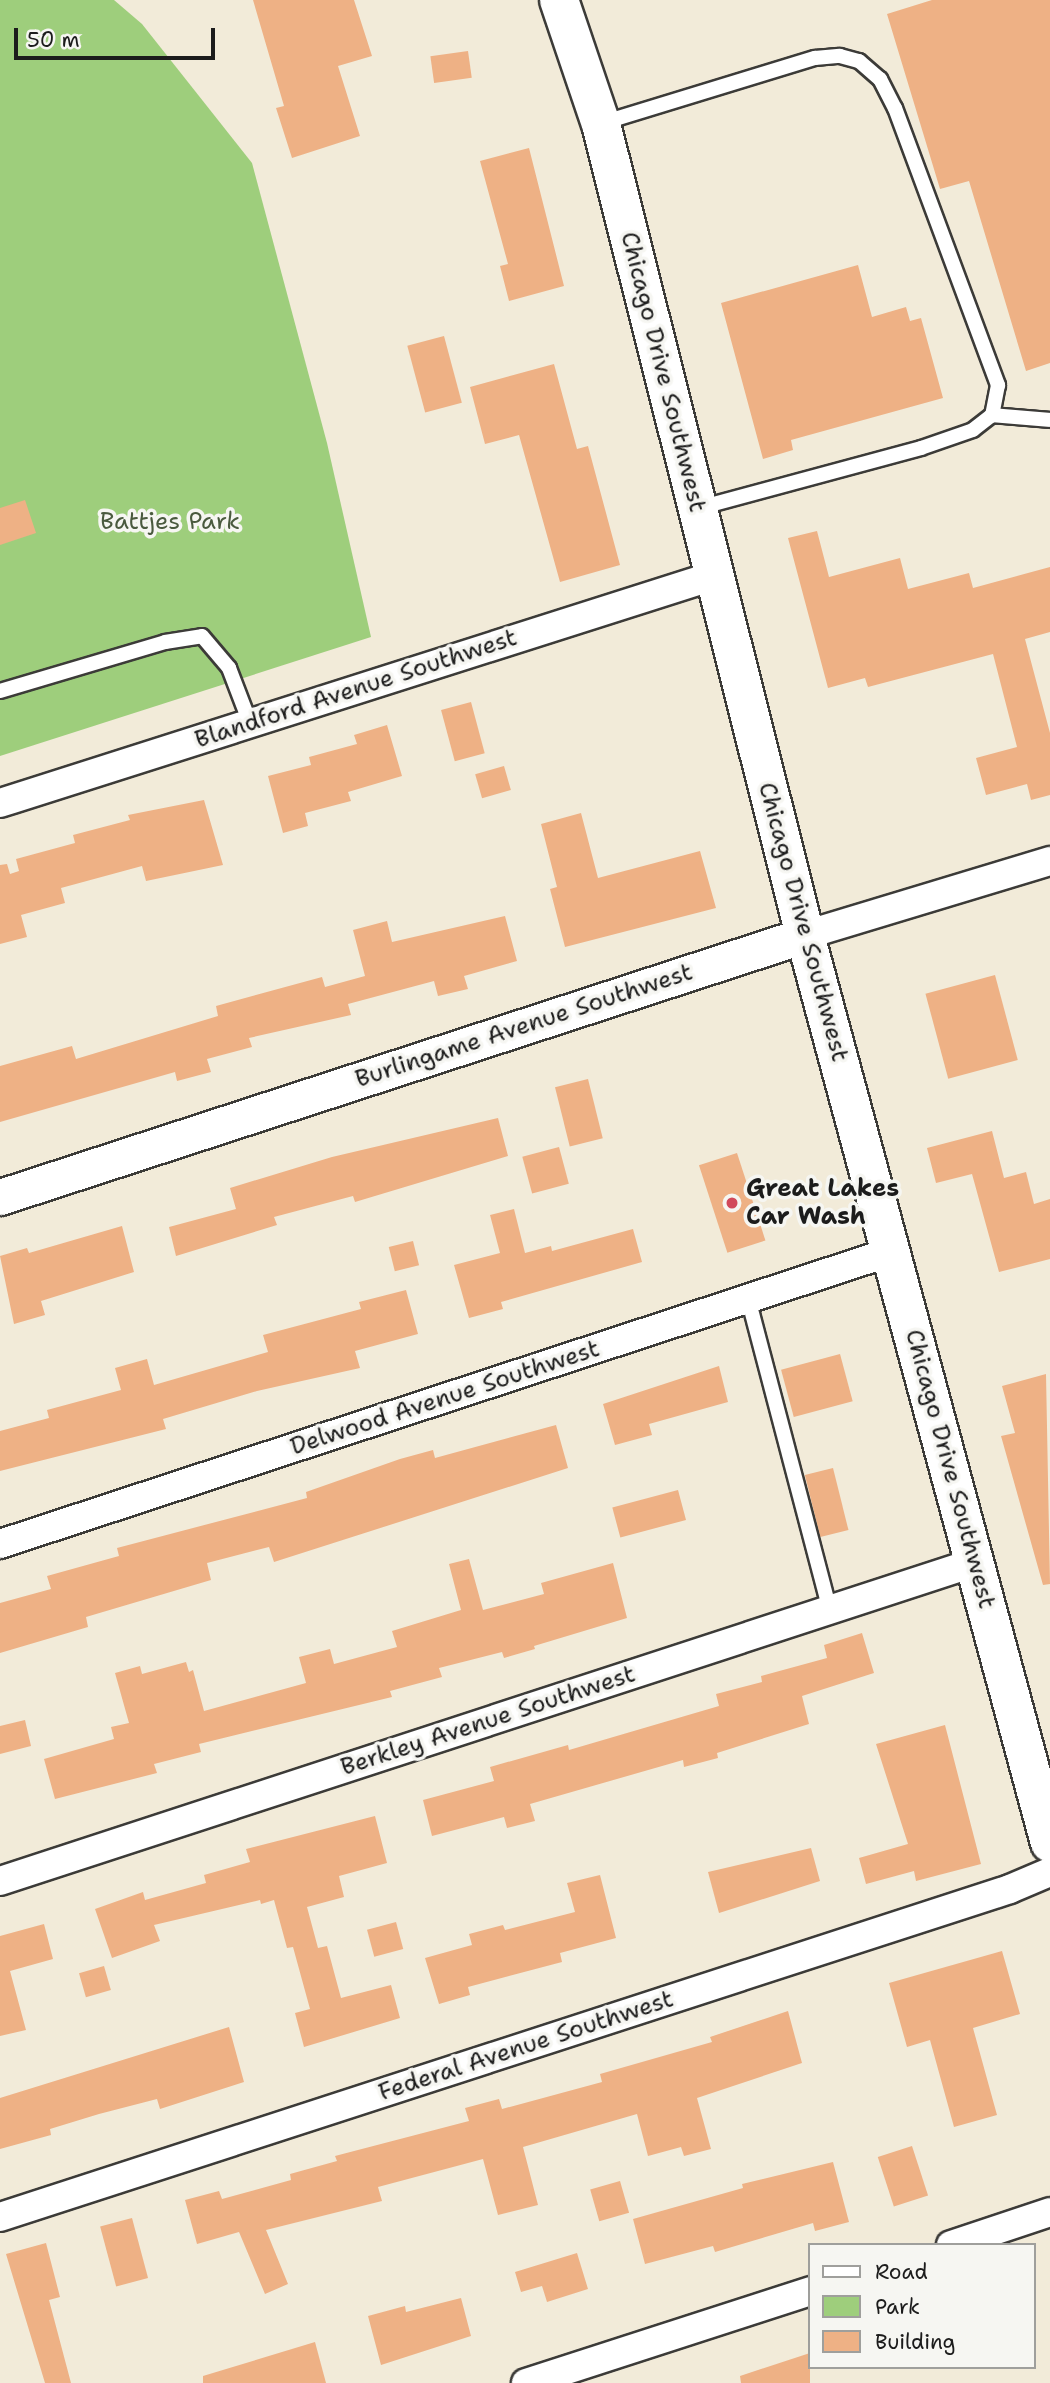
<!DOCTYPE html>
<style>
body{margin:0}
#map{position:relative;width:1050px;height:2383px;overflow:hidden;background:#f2ebd9;font-family:"Shantell Sans",sans-serif}
div>[style]{position:absolute}
[style*='--x']{left:calc(var(--x)*1px);top:calc(var(--y)*1px);width:calc(var(--w)*1px);rotate:calc(var(--a)*1deg)}
.green>*{inset:0;background:#9ece7c}
.building>*{inset:0;background:#eeb185;transform-origin:0 0}
.roads{filter:drop-shadow(2px 0 #3c3b38) drop-shadow(-2px 0 #3c3b38) drop-shadow(0 2px #3c3b38) drop-shadow(0 -2px #3c3b38)}
.service>*{height:14px;margin:-7px;padding:0 7px;transform-origin:7px;border-radius:7px;background:#fff}
.minor>*{height:28px;margin:-14px;padding:0 14px;transform-origin:14px;border-radius:14px;background:#fff}
.tertiary>*{height:35px;margin:-17.5px;padding:0 17.5px;transform-origin:17.5px;border-radius:17.5px;background:#fff}
.secondary>*{height:38px;margin:-19px;padding:0 19px;transform-origin:19px;border-radius:19px;background:#fff}
.dots>*{width:19px;height:19px;translate:-50% -50%;box-sizing:border-box;border:4px solid #f6f6f2;border-radius:50%}
span{translate:-50% -50%;white-space:nowrap;text-align:center;line-height:1.15;-webkit-text-stroke:7px #f6f6f2;paint-order:stroke}
.street-label{font-size:24px;color:#1c1c1c}
.park-label{font-size:24px;color:#4a5a3e}
.poi-label{font-size:24px;color:#1c1c1c;font-weight:700}
.left{translate:0 -50%;text-align:left}
.legend{position:absolute;left:808px;top:2243px;width:228px;height:126px;box-sizing:border-box;background:#f6f6f2;border:2px solid #9f9f9c;margin:0;padding:9px 12px;list-style:none;font-size:21px;color:#1c1c1c}
.legend li{display:flex;align-items:center;gap:14px;height:35px}
.legend b{width:35px;border:2px solid #9f9f9c}
.scale{position:absolute;left:14px;top:28px;width:201px;height:32px;box-sizing:border-box;border:4px solid #1c1c1c;border-top:0;padding-left:9px;font-size:21px;line-height:24px;white-space:nowrap;color:#1c1c1c;-webkit-text-stroke:5px #f6f6f2;paint-order:stroke}
</style>
<div id="map">
<div class="green">
<div style="clip-path:polygon(0 0,114px 0,142px 24px,252px 163px,327px 443px,371px 637px,0 756px)"></div>
</div>
<div class="building">
<div style="clip-path:polygon(253px 0,354px 0,372px 56px,338px 66px,360px 136px,292px 158px,276px 108px,284px 106px)"></div>
<div style="clip-path:polygon(932px 0,1050px 0,1050px 363px,1026px 371px,969px 181px,940px 189px,887px 14px)"></div>
<div style="left:468px;top:51px;width:27px;height:38px;rotate:82deg"></div>
<div style="clip-path:polygon(529px 148px,564px 286px,509px 301px,500px 266px,508px 264px,480px 161px)"></div>
<div style="clip-path:polygon(858px 265px,872px 317px,906px 307px,910px 321px,921px 318px,943px 398px,791px 440px,793px 450px,763px 459px,721px 303px)"></div>
<div style="left:444px;top:336px;width:69px;height:38px;rotate:75deg"></div>
<div style="clip-path:polygon(554px 364px,577px 449px,588px 446px,620px 565px,560px 582px,519px 435px,485px 444px,470px 387px)"></div>
<div style="clip-path:polygon(25px 500px,36px 533px,0 545px,0 508px)"></div>
<div style="clip-path:polygon(817px 531px,829px 577px,900px 558px,908px 589px,969px 573px,973px 588px,1050px 567px,1050px 632px,1025px 639px,1050px 733px,1050px 795px,1031px 800px,1027px 784px,986px 795px,976px 758px,1017px 747px,993px 654px,868px 687px,865px 678px,828px 688px,788px 538px)"></div>
<div style="left:471px;top:702px;width:53px;height:31px;rotate:75deg"></div>
<div style="clip-path:polygon(387px 725px,402px 776px,348px 792px,351px 801px,305px 813px,308px 826px,283px 833px,268px 776px,311px 765px,309px 757px,357px 744px,354px 735px)"></div>
<div style="left:504px;top:766px;width:25px;height:30px;rotate:74deg"></div>
<div style="clip-path:polygon(204px 800px,223px 865px,146px 881px,142px 866px,61px 888px,65px 903px,21px 915px,27px 937px,0 944px,0 865px,7px 864px,10px 874px,19px 871px,16px 859px,75px 843px,73px 835px,130px 820px,128px 815px)"></div>
<div style="clip-path:polygon(581px 813px,598px 878px,700px 851px,716px 908px,565px 947px,550px 889px,557px 887px,541px 824px)"></div>
<div style="clip-path:polygon(505px 916px,517px 961px,464px 976px,468px 989px,438px 996px,434px 981px,348px 1004px,351px 1015px,249px 1038px,252px 1047px,207px 1059px,211px 1072px,177px 1081px,175px 1072px,0 1122px,0 1066px,72px 1046px,76px 1059px,218px 1016px,216px 1006px,322px 977px,325px 987px,365px 976px,353px 930px,387px 921px,392px 942px)"></div>
<div style="left:995px;top:975px;width:88px;height:72px;rotate:75deg"></div>
<div style="left:588px;top:1079px;width:61px;height:34px;rotate:76deg"></div>
<div style="clip-path:polygon(498px 1118px,508px 1156px,355px 1202px,353px 1196px,274px 1217px,277px 1225px,176px 1256px,169px 1227px,236px 1209px,230px 1188px,332px 1157px)"></div>
<div style="clip-path:polygon(992px 1131px,1004px 1178px,1026px 1172px,1034px 1204px,1050px 1199px,1050px 1259px,999px 1272px,972px 1174px,936px 1183px,927px 1148px)"></div>
<div style="left:559px;top:1147px;width:38px;height:38px;rotate:75deg"></div>
<div style="left:737px;top:1153px;width:92px;height:40px;rotate:72deg"></div>
<div style="clip-path:polygon(514px 1209px,525px 1253px,551px 1246px,552px 1251px,633px 1229px,642px 1262px,501px 1302px,503px 1309px,469px 1318px,454px 1265px,500px 1253px,490px 1215px)"></div>
<div style="clip-path:polygon(122px 1226px,134px 1272px,41px 1301px,45px 1315px,14px 1324px,0 1256px,27px 1248px,29px 1253px)"></div>
<div style="left:413px;top:1241px;width:25px;height:25px;rotate:76deg"></div>
<div style="clip-path:polygon(406px 1290px,418px 1334px,355px 1351px,360px 1368px,257px 1391px,163px 1419px,166px 1429px,0 1471px,0 1431px,49px 1418px,47px 1410px,121px 1390px,115px 1368px,147px 1359px,154px 1385px,268px 1352px,263px 1335px,361px 1309px,359px 1302px)"></div>
<div style="left:840px;top:1354px;width:49px;height:61px;rotate:75deg"></div>
<div style="clip-path:polygon(719px 1366px,728px 1402px,649px 1424px,652px 1435px,615px 1445px,603px 1404px)"></div>
<div style="clip-path:polygon(1046px 1374px,1050px 1584px,1043px 1585px,1001px 1436px,1015px 1433px,1002px 1386px)"></div>
<div style="clip-path:polygon(556px 1425px,568px 1468px,274px 1562px,269px 1547px,207px 1563px,211px 1580px,86px 1617px,88px 1627px,0 1653px,0 1603px,51px 1589px,47px 1576px,119px 1556px,117px 1548px,307px 1498px,306px 1492px,400px 1459px,433px 1450px,435px 1458px)"></div>
<div style="left:833px;top:1468px;width:64px;height:29px;rotate:76deg"></div>
<div style="left:678px;top:1490px;width:31px;height:68px;rotate:75deg"></div>
<div style="clip-path:polygon(469px 1559px,483px 1610px,544px 1594px,541px 1583px,613px 1563px,627px 1618px,534px 1646px,535px 1649px,504px 1658px,502px 1652px,439px 1668px,442px 1677px,390px 1691px,392px 1697px,199px 1744px,201px 1752px,154px 1764px,157px 1773px,55px 1799px,44px 1759px,114px 1739px,111px 1727px,129px 1723px,115px 1673px,140px 1666px,142px 1674px,186px 1662px,189px 1672px,193px 1670px,204px 1711px,306px 1683px,299px 1657px,330px 1649px,334px 1664px,397px 1647px,392px 1631px,461px 1610px,449px 1564px)"></div>
<div style="clip-path:polygon(862px 1633px,874px 1673px,802px 1696px,809px 1724px,717px 1753px,718px 1758px,684px 1767px,683px 1760px,530px 1804px,535px 1821px,507px 1828px,504px 1817px,432px 1836px,423px 1800px,494px 1781px,490px 1767px,568px 1745px,569px 1750px,719px 1706px,716px 1694px,762px 1682px,761px 1676px,827px 1658px,824px 1645px)"></div>
<div style="clip-path:polygon(25px 1720px,31px 1746px,0 1754px,0 1726px)"></div>
<div style="clip-path:polygon(945px 1725px,981px 1864px,916px 1881px,914px 1871px,866px 1884px,859px 1858px,908px 1844px,876px 1744px)"></div>
<div style="clip-path:polygon(375px 1816px,387px 1863px,339px 1876px,344px 1897px,307px 1907px,318px 1948px,327px 1946px,341px 1998px,391px 1985px,400px 2018px,304px 2047px,295px 2013px,310px 2009px,293px 1947px,287px 1948px,274px 1900px,261px 1904px,260px 1900px,154px 1925px,160px 1941px,112px 1958px,95px 1909px,143px 1892px,145px 1900px,206px 1883px,204px 1875px,250px 1862px,246px 1849px)"></div>
<div style="clip-path:polygon(811px 1848px,820px 1881px,719px 1913px,708px 1872px)"></div>
<div style="clip-path:polygon(600px 1875px,616px 1938px,560px 1953px,562px 1962px,468px 1987px,470px 1995px,439px 2004px,425px 1958px,472px 1945px,469px 1934px,503px 1925px,505px 1930px,575px 1912px,567px 1883px)"></div>
<div style="left:396px;top:1922px;width:28px;height:30px;rotate:75deg"></div>
<div style="clip-path:polygon(44px 1924px,53px 1959px,10px 1971px,26px 2030px,0 2036px,0 1936px)"></div>
<div style="clip-path:polygon(1002px 1951px,1020px 2014px,973px 2028px,997px 2115px,954px 2127px,930px 2040px,907px 2047px,889px 1983px)"></div>
<div style="left:104px;top:1966px;width:25px;height:26px;rotate:74deg"></div>
<div style="clip-path:polygon(788px 2011px,802px 2063px,697px 2098px,711px 2149px,684px 2156px,681px 2147px,648px 2156px,637px 2114px,523px 2147px,538px 2205px,498px 2215px,483px 2159px,378px 2187px,382px 2201px,266px 2230px,288px 2284px,265px 2294px,239px 2232px,197px 2244px,185px 2200px,219px 2191px,222px 2199px,291px 2180px,290px 2174px,337px 2161px,335px 2156px,469px 2121px,465px 2108px,499px 2099px,502px 2109px,602px 2082px,600px 2074px,712px 2042px,710px 2037px)"></div>
<div style="clip-path:polygon(229px 2027px,244px 2082px,160px 2109px,157px 2099px,99px 2114px,50px 2129px,51px 2135px,0 2149px,0 2098px)"></div>
<div style="left:912px;top:2146px;width:52px;height:36px;rotate:72deg"></div>
<div style="clip-path:polygon(833px 2162px,849px 2222px,815px 2231px,813px 2223px,715px 2252px,713px 2246px,645px 2264px,633px 2219px,743px 2188px,742px 2184px)"></div>
<div style="left:620px;top:2181px;width:33px;height:31px;rotate:74deg"></div>
<div style="left:132px;top:2218px;width:62px;height:33px;rotate:75deg"></div>
<div style="clip-path:polygon(46px 2243px,60px 2297px,49px 2300px,71px 2383px,45px 2383px,6px 2254px)"></div>
<div style="clip-path:polygon(577px 2253px,588px 2289px,547px 2302px,542px 2286px,521px 2292px,515px 2272px)"></div>
<div style="clip-path:polygon(461px 2298px,471px 2336px,381px 2365px,368px 2316px,405px 2306px,406px 2312px)"></div>
<div style="clip-path:polygon(315px 2342px,326px 2383px,203px 2383px,203px 2376px)"></div>
<div style="clip-path:polygon(810px 2353px,810px 2383px,741px 2383px,740px 2376px)"></div>
</div>
<div class="roads">
<div class="service">
<div style="--x:602;--y:123;--w:223;--a:-17"></div>
<div style="--x:815;--y:58;--w:25;--a:-5"></div>
<div style="--x:840;--y:56;--w:20;--a:15"></div>
<div style="--x:859;--y:61;--w:28;--a:41"></div>
<div style="--x:880;--y:79;--w:33;--a:63"></div>
<div style="--x:895;--y:108;--w:296;--a:69.6"></div>
<div style="--x:998;--y:385;--w:31;--a:101"></div>
<div style="--x:992;--y:415;--w:24;--a:142"></div>
<div style="--x:973;--y:430;--w:55;--a:160.9"></div>
<div style="--x:921;--y:448;--w:230;--a:164.9"></div>
<div style="--x:992;--y:415;--w:58;--a:4.9"></div>
<div style="--x:0;--y:691;--w:172;--a:-16.5"></div>
<div style="--x:165;--y:642;--w:37;--a:-9"></div>
<div style="--x:202;--y:636;--w:42;--a:49.8"></div>
<div style="--x:229;--y:668;--w:59;--a:69.1"></div>
<div style="--x:748;--y:1298;--w:323;--a:75.3"></div>
</div>
<div class="minor">
<div style="--x:0;--y:803;--w:748;--a:-17.66"></div>
<div style="--x:805;--y:935;--w:256;--a:-16.8"></div>
<div style="--x:0;--y:1544;--w:937;--a:-18.16"></div>
<div style="--x:0;--y:1881;--w:1027;--a:-18.1"></div>
<div style="--x:0;--y:2217;--w:1062;--a:-17.99"></div>
<div style="--x:1010;--y:1889;--w:43;--a:-23"></div>
<div style="--x:951;--y:2245;--w:104;--a:-18.4"></div>
<div style="--x:526;--y:2383;--w:299;--a:-17.9"></div>
</div>
<div class="tertiary">
<div style="--x:0;--y:1197;--w:847;--a:-18.03"></div>
</div>
<div class="secondary">
<div style="--x:559;--y:0;--w:131;--a:71.3"></div>
<div style="--x:601;--y:124;--w:836;--a:75.88"></div>
<div style="--x:805;--y:935;--w:940;--a:74.9"></div>
</div>
</div>
<div class="dots">
<div style="left:732px;top:1203px;background:#d1495b"></div>
</div>
<div class="street-label">
<span style="left:663px;top:372px;rotate:76deg">Chicago Drive Southwest</span>
<span style="left:356px;top:689px;rotate:-18deg">Blandford Avenue Southwest</span>
<span style="left:803px;top:922px;rotate:75deg">Chicago Drive Southwest</span>
<span style="left:524px;top:1026px;rotate:-18deg">Burlingame Avenue Southwest</span>
<span style="left:445px;top:1398px;rotate:-18deg">Delwood Avenue Southwest</span>
<span style="left:950px;top:1469px;rotate:75deg">Chicago Drive Southwest</span>
<span style="left:488px;top:1721px;rotate:-18deg">Berkley Avenue Southwest</span>
<span style="left:526px;top:2046px;rotate:-18deg">Federal Avenue Southwest</span>
</div>
<div class="park-label">
<span style="left:170px;top:522px">Battjes Park</span>
</div>
<div class="poi-label">
<span class="left" style="left:746px;top:1203px">Great Lakes<br>Car Wash</span>
</div>
<ul class="legend">
<li><b style="height:9px;background:#fff"></b>Road</li>
<li><b style="height:19px;background:#9ece7c"></b>Park</li>
<li><b style="height:19px;background:#eeb185"></b>Building</li>
</ul>
<div class="scale">50 m</div>
</div>
